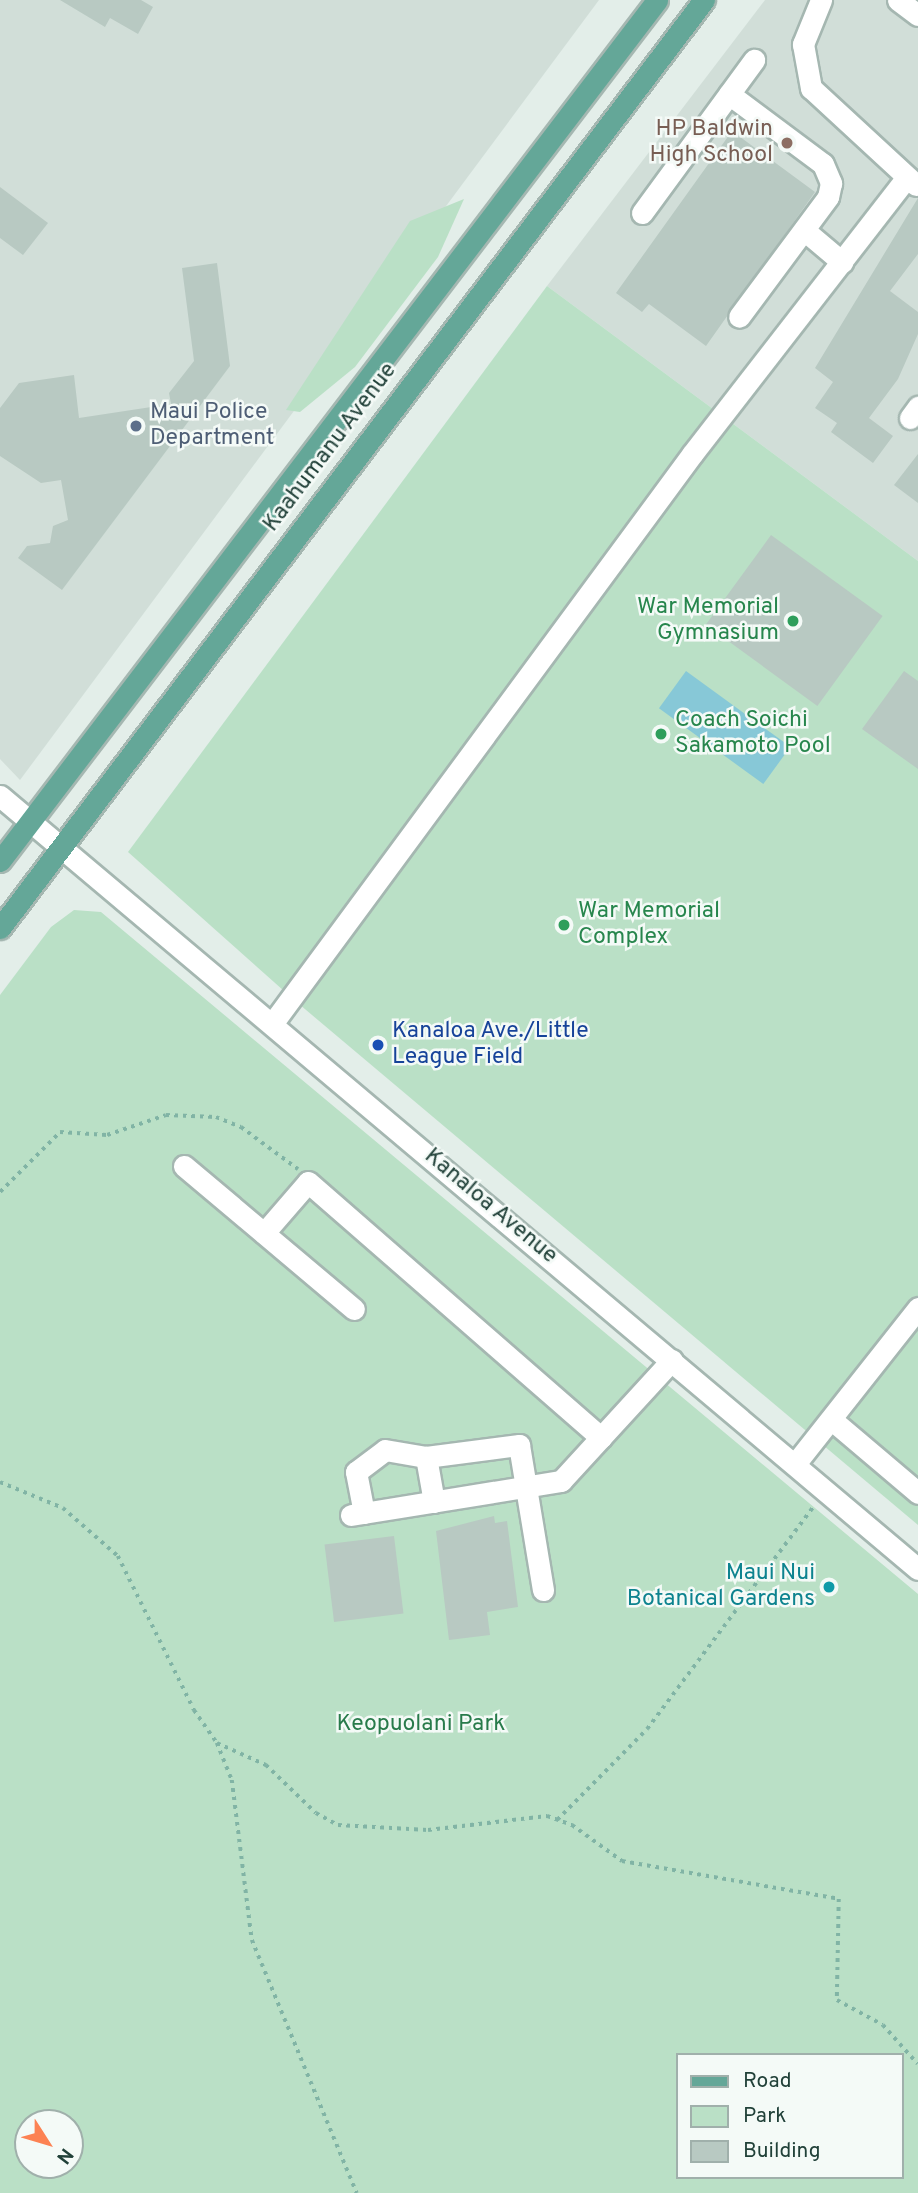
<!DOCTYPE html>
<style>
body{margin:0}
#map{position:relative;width:918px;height:2193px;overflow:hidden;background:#e3eee9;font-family:Overpass,sans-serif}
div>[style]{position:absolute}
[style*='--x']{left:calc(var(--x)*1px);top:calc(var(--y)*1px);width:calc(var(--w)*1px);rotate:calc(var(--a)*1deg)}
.built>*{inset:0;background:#d1ded8}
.green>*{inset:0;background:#bae0c6}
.water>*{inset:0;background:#87c8d7;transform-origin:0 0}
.building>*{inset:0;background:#b8c9c2;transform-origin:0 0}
.path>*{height:3.5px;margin-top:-1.75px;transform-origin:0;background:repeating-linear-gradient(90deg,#81b4a5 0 3.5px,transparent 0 8.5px)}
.roads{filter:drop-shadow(2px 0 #a5b7b1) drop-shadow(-2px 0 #a5b7b1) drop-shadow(0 2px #a5b7b1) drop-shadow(0 -2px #a5b7b1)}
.minor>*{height:21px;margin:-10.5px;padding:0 10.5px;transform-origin:10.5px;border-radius:10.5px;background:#fff}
.major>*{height:21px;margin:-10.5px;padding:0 10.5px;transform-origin:10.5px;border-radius:10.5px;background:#64a798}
.dots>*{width:19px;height:19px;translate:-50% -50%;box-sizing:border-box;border:4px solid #f4faf7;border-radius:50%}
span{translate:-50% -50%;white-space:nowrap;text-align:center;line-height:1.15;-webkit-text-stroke:5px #f4faf7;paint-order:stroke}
.education-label{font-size:23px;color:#785e54}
.right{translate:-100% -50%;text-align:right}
.service-label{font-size:23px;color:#4e5e75}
.left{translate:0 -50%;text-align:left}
.street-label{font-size:23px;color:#214139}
.leisure-label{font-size:23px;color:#27864d}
.transit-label{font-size:23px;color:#164399}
.culture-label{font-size:23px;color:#0d838f}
.park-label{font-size:23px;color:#287b4b}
.legend{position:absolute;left:676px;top:2053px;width:228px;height:126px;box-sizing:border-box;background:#f4faf7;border:2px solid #a0b0ab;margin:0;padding:9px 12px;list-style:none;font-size:21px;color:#214139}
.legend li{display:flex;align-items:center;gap:14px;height:35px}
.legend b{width:35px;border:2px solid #a0b0ab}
.north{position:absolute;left:14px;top:2109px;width:70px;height:70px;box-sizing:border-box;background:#f4faf7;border:2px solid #a0b0ab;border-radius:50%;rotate:127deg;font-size:19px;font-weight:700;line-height:28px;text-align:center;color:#214139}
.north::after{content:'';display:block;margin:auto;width:24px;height:32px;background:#fc8253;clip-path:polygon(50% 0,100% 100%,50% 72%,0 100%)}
</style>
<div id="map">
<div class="built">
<div style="clip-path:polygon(0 0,599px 0,20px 780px,0 759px)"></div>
<div style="clip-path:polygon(765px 0,918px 0,918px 561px,547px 286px)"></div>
</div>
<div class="green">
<div style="clip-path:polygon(464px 199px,438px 257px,355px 367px,300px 412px,286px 410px,410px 221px)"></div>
<div style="clip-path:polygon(547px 286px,918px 561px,918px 1525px,293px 999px,128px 852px)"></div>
<div style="clip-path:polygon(evenodd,74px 910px,101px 912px,918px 1594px,918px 2193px,0 2193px,0 995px,51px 927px,74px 910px,678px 2055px,902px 2055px,902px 2177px,678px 2177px,678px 2055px,74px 910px,28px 2123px,70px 2123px,70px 2165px,28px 2165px,28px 2123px)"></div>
</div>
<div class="water">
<div style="left:686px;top:671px;width:129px;height:46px;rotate:36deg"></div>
</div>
<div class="building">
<div style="clip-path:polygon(60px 0,141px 0,153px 7px,138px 34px,110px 18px,105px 27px)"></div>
<div style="clip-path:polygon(732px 131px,815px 192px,706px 346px,649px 304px,642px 312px,616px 293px)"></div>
<div style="clip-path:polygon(0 187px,48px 223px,23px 255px,0 238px)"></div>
<div style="clip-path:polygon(918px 198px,918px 254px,890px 291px,918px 312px,918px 334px,898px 379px,869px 418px,893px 436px,873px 463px,831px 432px,837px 423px,815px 408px,833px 382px,815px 368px)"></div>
<div style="clip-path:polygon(217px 263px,230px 366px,62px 590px,18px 558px,27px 546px,50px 543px,53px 526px,68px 520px,61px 480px,41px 483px,0 456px,0 408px,19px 383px,74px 375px,79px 418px,171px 404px,169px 393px,194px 361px,182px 268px)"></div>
<div style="clip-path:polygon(918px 454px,918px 503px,894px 485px)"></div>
<div style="left:771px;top:535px;width:138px;height:111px;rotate:36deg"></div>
<div style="clip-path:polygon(904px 671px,918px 681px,918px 769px,862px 729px)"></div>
<div style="clip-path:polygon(494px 1516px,495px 1523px,507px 1521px,518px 1607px,487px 1612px,490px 1635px,449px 1640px,436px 1531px)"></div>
<div style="left:394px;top:1536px;width:78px;height:70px;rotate:83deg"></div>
</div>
<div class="path">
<div style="--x:0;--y:1192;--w:85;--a:-45"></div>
<div style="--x:60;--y:1132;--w:47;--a:3.7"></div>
<div style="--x:107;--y:1135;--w:62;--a:-18.7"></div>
<div style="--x:166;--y:1115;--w:50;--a:2.3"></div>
<div style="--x:216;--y:1117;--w:27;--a:22"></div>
<div style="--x:241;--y:1127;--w:71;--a:36.4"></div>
<div style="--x:0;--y:1482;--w:68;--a:22.4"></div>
<div style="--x:63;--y:1508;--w:73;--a:41.1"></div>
<div style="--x:118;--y:1556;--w:172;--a:63.7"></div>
<div style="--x:194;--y:1710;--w:40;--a:55.1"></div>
<div style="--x:217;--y:1743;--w:40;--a:68"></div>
<div style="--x:232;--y:1780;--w:161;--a:82.9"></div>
<div style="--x:252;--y:1940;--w:274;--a:67.5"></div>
<div style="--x:217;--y:1743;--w:54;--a:24.2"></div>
<div style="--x:266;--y:1765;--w:69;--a:43.8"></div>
<div style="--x:316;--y:1813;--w:25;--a:29"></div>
<div style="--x:338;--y:1825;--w:90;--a:3.2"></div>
<div style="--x:428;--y:1830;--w:120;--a:-6.7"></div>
<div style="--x:547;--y:1816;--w:27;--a:20"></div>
<div style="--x:572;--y:1825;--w:62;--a:35.8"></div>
<div style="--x:622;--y:1861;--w:220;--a:9.9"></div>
<div style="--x:839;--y:1899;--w:101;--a:91.1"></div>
<div style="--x:837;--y:2000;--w:52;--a:28.5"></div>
<div style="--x:883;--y:2025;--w:52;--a:48.1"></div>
<div style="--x:557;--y:1820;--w:128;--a:-45.3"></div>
<div style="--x:647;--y:1729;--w:279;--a:-53.2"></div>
</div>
<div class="roads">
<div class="minor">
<div style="--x:821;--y:0;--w:48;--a:112.2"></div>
<div style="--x:803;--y:44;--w:45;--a:79.7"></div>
<div style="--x:811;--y:88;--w:143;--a:42.7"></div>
<div style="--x:898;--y:0;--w:25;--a:37"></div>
<div style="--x:729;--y:94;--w:117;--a:36.7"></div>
<div style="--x:823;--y:164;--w:21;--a:67"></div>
<div style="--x:831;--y:183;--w:14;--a:102"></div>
<div style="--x:828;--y:197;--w:149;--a:126.6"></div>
<div style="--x:642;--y:213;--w:190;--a:-53.8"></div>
<div style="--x:804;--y:230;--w:50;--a:40.1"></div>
<div style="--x:910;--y:418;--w:14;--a:-54"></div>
<div style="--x:0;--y:796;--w:1200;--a:40.1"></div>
<div style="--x:272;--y:1024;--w:709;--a:-53.6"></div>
<div style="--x:693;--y:453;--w:349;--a:-52.2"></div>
<div style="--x:184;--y:1166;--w:222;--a:40.1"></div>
<div style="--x:264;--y:1233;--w:67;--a:-49.2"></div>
<div style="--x:308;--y:1182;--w:389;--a:41.1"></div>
<div style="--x:832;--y:1420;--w:113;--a:40.3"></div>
<div style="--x:795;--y:1464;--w:199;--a:-51.7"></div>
<div style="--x:434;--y:1502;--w:46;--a:-100.1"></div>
<div style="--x:426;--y:1457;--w:94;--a:-7.4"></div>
<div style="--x:519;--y:1445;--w:147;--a:80.6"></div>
<div style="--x:364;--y:1513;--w:42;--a:-101"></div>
<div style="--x:356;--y:1472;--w:36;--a:-37"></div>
<div style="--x:385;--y:1450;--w:42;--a:9.7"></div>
<div style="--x:351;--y:1515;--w:213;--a:-9.2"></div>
<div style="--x:561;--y:1481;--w:164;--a:-47.5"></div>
</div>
<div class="major">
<div style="--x:0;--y:861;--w:1083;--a:-52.65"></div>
<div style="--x:0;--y:928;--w:1165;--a:-52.82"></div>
</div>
</div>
<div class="dots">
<div style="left:787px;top:143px;background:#8d6e63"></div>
<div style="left:136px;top:426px;background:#5c6f8a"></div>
<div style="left:793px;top:621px;background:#2e9e5b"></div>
<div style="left:661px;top:734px;background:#2e9e5b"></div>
<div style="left:564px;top:925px;background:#2e9e5b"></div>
<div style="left:378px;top:1045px;background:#1a4fb4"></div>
<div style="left:829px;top:1587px;background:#0f9aa8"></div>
</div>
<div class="education-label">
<span class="right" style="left:773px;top:143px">HP Baldwin<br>High School</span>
</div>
<div class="service-label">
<span class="left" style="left:150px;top:426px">Maui Police<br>Department</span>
</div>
<div class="street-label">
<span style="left:331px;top:448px;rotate:-53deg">Kaahumanu Avenue</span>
<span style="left:490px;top:1207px;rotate:40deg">Kanaloa Avenue</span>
</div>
<div class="leisure-label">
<span class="right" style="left:779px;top:621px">War Memorial<br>Gymnasium</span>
<span class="left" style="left:675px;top:734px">Coach Soichi<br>Sakamoto Pool</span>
<span class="left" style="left:578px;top:925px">War Memorial<br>Complex</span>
</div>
<div class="transit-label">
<span class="left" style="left:392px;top:1045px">Kanaloa Ave./Little<br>League Field</span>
</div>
<div class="culture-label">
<span class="right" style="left:815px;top:1587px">Maui Nui<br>Botanical Gardens</span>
</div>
<div class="park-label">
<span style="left:421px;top:1725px">Keopuolani Park</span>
</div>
<ul class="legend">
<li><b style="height:9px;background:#64a798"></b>Road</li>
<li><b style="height:19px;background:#bae0c6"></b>Park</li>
<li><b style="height:19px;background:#b8c9c2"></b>Building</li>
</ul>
<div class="north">N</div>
</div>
